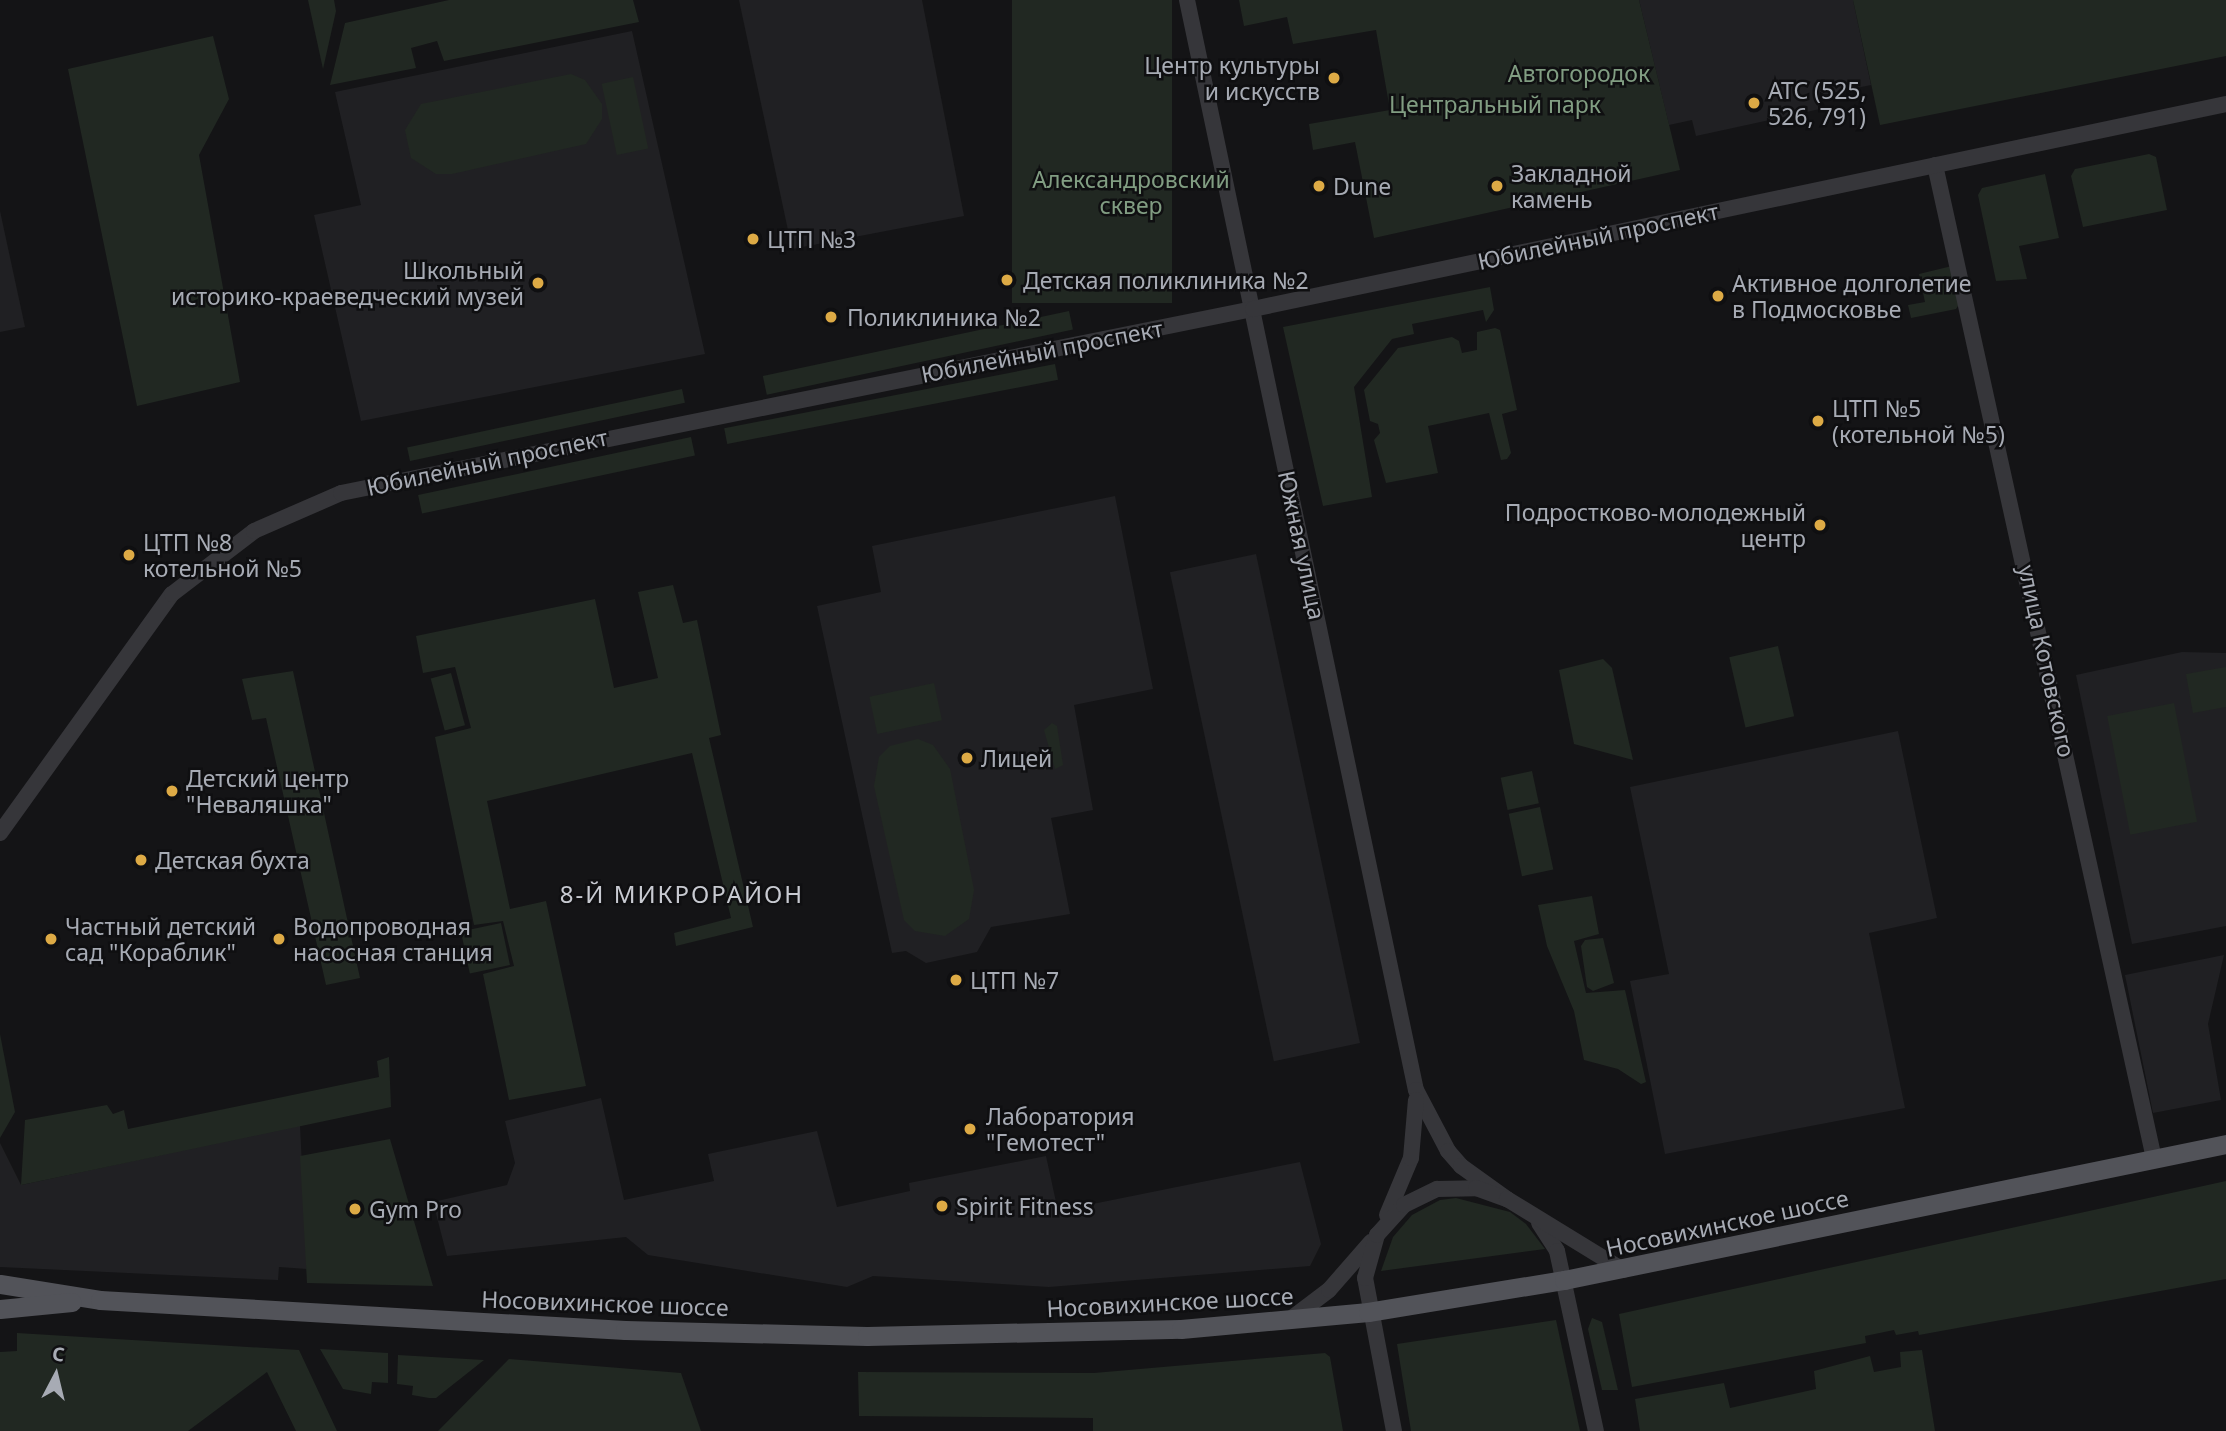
<!DOCTYPE html>
<meta charset="utf-8">
<style>
body{margin:0}
#map{position:relative;width:2226px;height:1431px;overflow:hidden;background:#141416;font-family:"Noto Sans",sans-serif}
div>[style]{position:absolute}
[style*='--x']{left:calc(var(--x)*1px);top:calc(var(--y)*1px);width:calc(var(--w)*1px);rotate:calc(var(--a)*1deg)}
.built>*{inset:0;background:#202023;transform-origin:0 0}
.green>*{inset:0;background:#212822;transform-origin:0 0}
.minor>*{height:16px;margin:-8px;padding:0 8px;transform-origin:8px;border-radius:8px;background:#36363a}
.major>*{height:19px;margin:-9.5px;padding:0 9.5px;transform-origin:9.5px;border-radius:9.5px;background:#525359}
.dots>*{width:19px;height:19px;translate:-50% -50%;box-sizing:border-box;border:4px solid #0f0f11;border-radius:50%}
span{translate:-50% -50%;white-space:nowrap;text-align:center;line-height:1.15;-webkit-text-stroke:5px #0f0f11;paint-order:stroke}
.poi-label{font-size:23px;color:#a7abb4}
.right{translate:-100% -50%;text-align:right}
.left{translate:0 -50%;text-align:left}
.park-label{font-size:23px;color:#819d82}
.street-label{font-size:23px;color:#a7abb4}
.neighbourhood-label{font-size:24px;color:#c8cad1;letter-spacing:2px}
.north{position:absolute;left:21px;top:1340px;width:70px;height:70px;-webkit-text-stroke:5px #0f0f11;paint-order:stroke;rotate:7deg;font-size:19px;font-weight:700;line-height:28px;text-align:center;color:#a7abb4}
.north::after{content:'';display:block;margin:auto;width:24px;height:32px;background:#a7abb4;clip-path:polygon(50% 0,100% 100%,50% 72%,0 100%)}
</style>
<div id="map">
<div class="built">
<div style="clip-path:polygon(739px 0,922px 0,964px 216px,792px 249px)"></div>
<div style="clip-path:polygon(1639px 0,1853px 0,1871px 85px,1818px 96px,1820px 109px,1696px 136px,1692px 120px,1669px 125px)"></div>
<div style="clip-path:polygon(632px 31px,705px 354px,361px 421px,314px 215px,361px 205px,335px 92px)"></div>
<div style="clip-path:polygon(0 211px,25px 327px,0 332px)"></div>
<div style="clip-path:polygon(1115px 496px,1153px 689px,1074px 705px,1093px 810px,1051px 818px,1070px 914px,991px 927px,977px 952px,926px 963px,906px 951px,892px 953px,817px 606px,881px 592px,872px 546px)"></div>
<div style="left:1256px;top:554px;width:500px;height:88px;rotate:78deg"></div>
<div style="clip-path:polygon(2182px 652px,2226px 653px,2226px 926px,2132px 944px,2076px 675px)"></div>
<div style="clip-path:polygon(1898px 731px,1937px 918px,1869px 933px,1905px 1108px,1665px 1154px,1630px 981px,1669px 974px,1630px 787px)"></div>
<div style="clip-path:polygon(2224px 955px,2208px 1024px,2221px 1100px,2153px 1113px,2125px 975px)"></div>
<div style="clip-path:polygon(601px 1098px,624px 1200px,714px 1181px,708px 1154px,817px 1131px,837px 1207px,910px 1191px,909px 1183px,1046px 1156px,1058px 1211px,1300px 1162px,1321px 1244px,1310px 1266px,1049px 1287px,873px 1276px,847px 1287px,648px 1255px,626px 1237px,447px 1256px,433px 1202px,507px 1185px,515px 1163px,505px 1121px)"></div>
<div style="clip-path:polygon(300px 1125px,307px 1269px,279px 1267px,278px 1280px,0 1267px,0 1143px,21px 1185px)"></div>
</div>
<div class="green">
<div style="clip-path:polygon(308px 0,334px 0,336px 11px,323px 69px)"></div>
<div style="clip-path:polygon(449px 0,633px 0,639px 22px,444px 61px,437px 41px,411px 48px,416px 68px,330px 85px,345px 23px)"></div>
<div style="left:1012px;top:0;width:160px;height:303px"></div>
<div style="clip-path:polygon(1239px 0,1639px 0,1680px 170px,1374px 238px,1355px 142px,1313px 150px,1309px 124px,1390px 110px,1376px 30px,1293px 44px,1287px 17px,1244px 26px)"></div>
<div style="clip-path:polygon(1853px 0,2226px 0,2226px 56px,1880px 125px)"></div>
<div style="clip-path:polygon(213px 36px,229px 99px,199px 155px,240px 382px,137px 406px,68px 69px)"></div>
<div style="clip-path:polygon(571px 74px,585px 80px,602px 104px,602px 119px,586px 144px,452px 174px,436px 174px,411px 158px,405px 130px,421px 104px)"></div>
<div style="left:633px;top:77px;width:73px;height:32px;rotate:78deg"></div>
<div style="clip-path:polygon(2149px 154px,2156px 157px,2167px 210px,2083px 227px,2071px 176px,2075px 169px)"></div>
<div style="clip-path:polygon(2045px 174px,2059px 238px,2019px 246px,2027px 279px,1996px 281px,1978px 195px,1982px 188px)"></div>
<div style="clip-path:polygon(1952px 266px,1960px 303px,1956px 309px,1911px 318px,1908px 305px,1925px 302px,1919px 274px)"></div>
<div style="clip-path:polygon(1490px 287px,1494px 310px,1486px 322px,1483px 310px,1412px 324px,1414px 334px,1392px 339px,1354px 387px,1372px 497px,1323px 506px,1283px 327px)"></div>
<div style="left:1069px;top:311px;width:19px;height:313px;rotate:78deg"></div>
<div style="clip-path:polygon(1495px 328px,1500px 330px,1517px 410px,1502px 414px,1511px 453px,1507px 459px,1501px 460px,1489px 413px,1428px 426px,1438px 473px,1386px 483px,1374px 440px,1380px 433px,1378px 424px,1370px 421px,1364px 390px,1398px 348px,1452px 337px,1459px 341px,1462px 353px,1477px 350px,1477px 332px)"></div>
<div style="left:1055px;top:364px;width:16px;height:337px;rotate:79deg"></div>
<div style="left:682px;top:389px;width:14px;height:281px;rotate:78deg"></div>
<div style="left:691px;top:437px;width:19px;height:279px;rotate:78deg"></div>
<div style="clip-path:polygon(673px 585px,683px 623px,697px 620px,721px 735px,709px 738px,753px 927px,676px 946px,674px 933px,731px 918px,692px 753px,487px 801px,510px 909px,546px 901px,586px 1086px,509px 1100px,483px 974px,514px 966px,503px 921px,474px 925px,435px 737px,471px 728px,455px 667px,423px 673px,416px 636px,595px 599px,614px 688px,658px 678px,638px 592px)"></div>
<div style="left:1778px;top:646px;width:72px;height:50px;rotate:77deg"></div>
<div style="clip-path:polygon(1603px 659px,1612px 668px,1633px 760px,1574px 744px,1559px 670px)"></div>
<div style="clip-path:polygon(2226px 667px,2226px 707px,2193px 713px,2186px 674px)"></div>
<div style="clip-path:polygon(293px 671px,360px 978px,326px 985px,266px 718px,252px 720px,242px 679px)"></div>
<div style="left:451px;top:673px;width:54px;height:21px;rotate:75deg"></div>
<div style="left:934px;top:683px;width:38px;height:66px;rotate:78deg"></div>
<div style="left:2174px;top:703px;width:121px;height:68px;rotate:79deg"></div>
<div style="clip-path:polygon(1052px 723px,1057px 726px,1063px 765px,1055px 769px,1044px 730px)"></div>
<div style="clip-path:polygon(918px 739px,933px 745px,950px 769px,974px 890px,969px 919px,945px 936px,915px 931px,904px 920px,874px 786px,879px 757px,890px 746px)"></div>
<div style="left:1532px;top:771px;width:33px;height:32px;rotate:78deg"></div>
<div style="left:1540px;top:807px;width:64px;height:32px;rotate:78deg"></div>
<div style="clip-path:polygon(1592px 896px,1599px 934px,1574px 941px,1586px 993px,1625px 990px,1646px 1082px,1641px 1084px,1618px 1069px,1584px 1060px,1574px 1011px,1547px 946px,1538px 905px)"></div>
<div style="left:501px;top:923px;width:43px;height:41px;rotate:78deg"></div>
<div style="clip-path:polygon(1603px 938px,1614px 983px,1593px 991px,1587px 987px,1581px 946px,1585px 940px)"></div>
<div style="clip-path:polygon(0 1034px,15px 1112px,0 1138px)"></div>
<div style="clip-path:polygon(389px 1057px,391px 1107px,21px 1185px,25px 1120px,107px 1105px,113px 1114px,124px 1110px,128px 1129px,379px 1077px,377px 1061px)"></div>
<div style="clip-path:polygon(390px 1139px,433px 1286px,307px 1283px,300px 1156px)"></div>
<div style="clip-path:polygon(2226px 1181px,2226px 1279px,1919px 1335px,1918px 1331px,1896px 1335px,1894px 1330px,1865px 1336px,1866px 1343px,1632px 1387px,1619px 1314px)"></div>
<div style="clip-path:polygon(1456px 1198px,1510px 1212px,1526px 1224px,1545px 1249px,1381px 1271px,1393px 1237px,1412px 1215px,1440px 1200px)"></div>
<div style="clip-path:polygon(1592px 1318px,1602px 1322px,1618px 1390px,1602px 1390px,1588px 1329px)"></div>
<div style="clip-path:polygon(1556px 1320px,1580px 1431px,1411px 1431px,1397px 1344px)"></div>
<div style="clip-path:polygon(17px 1333px,299px 1350px,337px 1431px,296px 1431px,267px 1372px,188px 1431px,0 1431px,0 1352px,17px 1351px)"></div>
<div style="clip-path:polygon(320px 1349px,388px 1353px,388px 1383px,372px 1382px,371px 1394px,343px 1389px)"></div>
<div style="clip-path:polygon(1922px 1350px,1935px 1431px,1640px 1431px,1635px 1399px,1724px 1383px,1730px 1408px,1816px 1389px,1814px 1371px,1870px 1356px,1874px 1372px,1901px 1367px,1900px 1352px)"></div>
<div style="clip-path:polygon(1325px 1353px,1330px 1357px,1343px 1431px,1093px 1431px,1093px 1418px,859px 1416px,858px 1372px,1094px 1373px)"></div>
<div style="clip-path:polygon(398px 1355px,484px 1360px,436px 1398px,429px 1398px,412px 1395px,413px 1386px,397px 1384px)"></div>
<div style="clip-path:polygon(509px 1359px,681px 1373px,701px 1431px,438px 1431px)"></div>
</div>
<div class="minor">
<div style="--x:1187;--y:0;--w:1114;--a:78.14"></div>
<div style="--x:1416;--y:1090;--w:69;--a:62.3"></div>
<div style="--x:1448;--y:1151;--w:20;--a:49"></div>
<div style="--x:1461;--y:1166;--w:57;--a:35.7"></div>
<div style="--x:1935;--y:165;--w:1018;--a:77.57"></div>
<div style="--x:0;--y:833;--w:294;--a:-54.3"></div>
<div style="--x:172;--y:594;--w:103;--a:-37.5"></div>
<div style="--x:254;--y:531;--w:95;--a:-23.6"></div>
<div style="--x:341;--y:493;--w:930;--a:-11.41"></div>
<div style="--x:1253;--y:309;--w:994;--a:-11.9"></div>
<div style="--x:1387;--y:1215;--w:62;--a:-67.2"></div>
<div style="--x:1411;--y:1158;--w:58;--a:-85.1"></div>
<div style="--x:1539;--y:1223;--w:33;--a:57"></div>
<div style="--x:1557;--y:1251;--w:184;--a:77.8"></div>
<div style="--x:1292;--y:1318;--w:46;--a:-37.1"></div>
<div style="--x:1329;--y:1290;--w:64;--a:-48.8"></div>
<div style="--x:1394;--y:1431;--w:156;--a:-100.7"></div>
<div style="--x:1365;--y:1278;--w:45;--a:-74.4"></div>
<div style="--x:1377;--y:1235;--w:40;--a:-48"></div>
<div style="--x:1404;--y:1205;--w:37;--a:-26"></div>
<div style="--x:1437;--y:1189;--w:39;--a:-1"></div>
<div style="--x:1476;--y:1188;--w:33;--a:20"></div>
<div style="--x:1507;--y:1199;--w:136;--a:31.5"></div>
</div>
<div class="major">
<div style="--x:0;--y:1284;--w:101;--a:9.1"></div>
<div style="--x:100;--y:1300;--w:526;--a:3.27"></div>
<div style="--x:625;--y:1330;--w:242;--a:1.4"></div>
<div style="--x:867;--y:1336;--w:314;--a:-1.3"></div>
<div style="--x:1181;--y:1329;--w:188;--a:-5.2"></div>
<div style="--x:1368;--y:1312;--w:199;--a:-9.3"></div>
<div style="--x:1564;--y:1280;--w:676;--a:-11.61"></div>
<div style="--x:0;--y:1309;--w:72;--a:-5.6"></div>
</div>
<div class="dots">
<div style="left:1334px;top:78px;background:#ddaa45"></div>
<div style="left:1754px;top:103px;background:#ddaa45"></div>
<div style="left:1319px;top:186px;background:#ddaa45"></div>
<div style="left:1497px;top:186px;background:#ddaa45"></div>
<div style="left:753px;top:239px;background:#ddaa45"></div>
<div style="left:1007px;top:280px;background:#ddaa45"></div>
<div style="left:538px;top:283px;background:#ddaa45"></div>
<div style="left:1718px;top:296px;background:#ddaa45"></div>
<div style="left:831px;top:317px;background:#ddaa45"></div>
<div style="left:1818px;top:421px;background:#ddaa45"></div>
<div style="left:1820px;top:525px;background:#ddaa45"></div>
<div style="left:129px;top:555px;background:#ddaa45"></div>
<div style="left:967px;top:758px;background:#ddaa45"></div>
<div style="left:172px;top:791px;background:#ddaa45"></div>
<div style="left:141px;top:860px;background:#ddaa45"></div>
<div style="left:51px;top:939px;background:#ddaa45"></div>
<div style="left:279px;top:939px;background:#ddaa45"></div>
<div style="left:956px;top:980px;background:#ddaa45"></div>
<div style="left:970px;top:1129px;background:#ddaa45"></div>
<div style="left:942px;top:1206px;background:#ddaa45"></div>
<div style="left:355px;top:1209px;background:#ddaa45"></div>
</div>
<div class="poi-label">
<span class="right" style="left:1320px;top:78px">Центр культуры<br>и искусств</span>
<span class="left" style="left:1768px;top:103px">АТС (525,<br>526, 791)</span>
<span class="left" style="left:1511px;top:186px">Закладной<br>камень</span>
<span class="left" style="left:1333px;top:186px">Dune</span>
<span class="left" style="left:767px;top:239px">ЦТП №3</span>
<span class="right" style="left:524px;top:283px">Школьный<br>историко-краеведческий музей</span>
<span class="left" style="left:1023px;top:280px">Детская поликлиника №2</span>
<span class="left" style="left:1732px;top:296px">Активное долголетие<br>в Подмосковье</span>
<span class="left" style="left:847px;top:317px">Поликлиника №2</span>
<span class="left" style="left:1832px;top:421px">ЦТП №5<br>(котельной №5)</span>
<span class="right" style="left:1806px;top:525px">Подростково-молодежный<br>центр</span>
<span class="left" style="left:143px;top:555px">ЦТП №8<br>котельной №5</span>
<span class="left" style="left:981px;top:758px">Лицей</span>
<span class="left" style="left:186px;top:791px">Детский центр<br>"Неваляшка"</span>
<span class="left" style="left:155px;top:860px">Детская бухта</span>
<span class="left" style="left:65px;top:939px">Частный детский<br>сад "Кораблик"</span>
<span class="left" style="left:293px;top:939px">Водопроводная<br>насосная станция</span>
<span class="left" style="left:970px;top:980px">ЦТП №7</span>
<span class="left" style="left:986px;top:1129px">Лаборатория<br>"Гемотест"</span>
<span class="left" style="left:956px;top:1206px">Spirit Fitness</span>
<span class="left" style="left:369px;top:1209px">Gym Pro</span>
</div>
<div class="park-label">
<span style="left:1579px;top:73px">Автогородок</span>
<span style="left:1495px;top:104px">Центральный парк</span>
<span style="left:1131px;top:192px">Александровский<br>сквер</span>
</div>
<div class="street-label">
<span style="left:1598px;top:236px;rotate:-12deg">Юбилейный проспект</span>
<span style="left:1042px;top:351px;rotate:-11deg">Юбилейный проспект</span>
<span style="left:487px;top:462px;rotate:-12deg">Юбилейный проспект</span>
<span style="left:1302px;top:545px;rotate:78deg">Южная улица</span>
<span style="left:2047px;top:661px;rotate:78deg">улица Котовского</span>
<span style="left:1727px;top:1223px;rotate:-12deg">Носовихинское шоссе</span>
<span style="left:1170px;top:1302px;rotate:-3deg">Носовихинское шоссе</span>
<span style="left:605px;top:1303px;rotate:2deg">Носовихинское шоссе</span>
</div>
<div class="neighbourhood-label">
<span style="left:682px;top:894px">8-Й МИКРОРАЙОН</span>
</div>
<div class="north">С</div>
</div>
